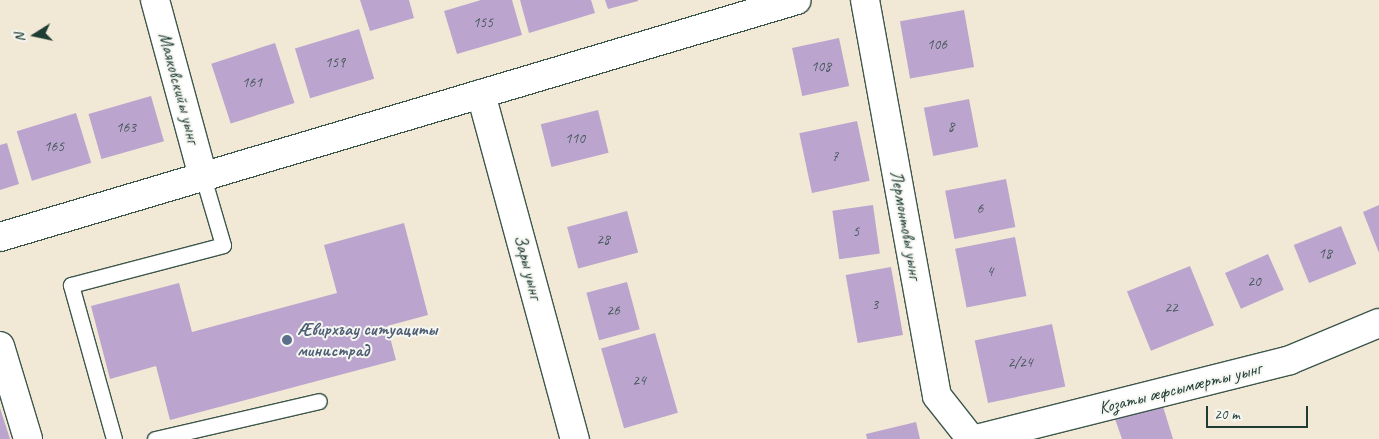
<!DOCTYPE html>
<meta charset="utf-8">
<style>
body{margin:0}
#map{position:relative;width:1379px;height:439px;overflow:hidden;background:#f1e9d5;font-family:Caveat,sans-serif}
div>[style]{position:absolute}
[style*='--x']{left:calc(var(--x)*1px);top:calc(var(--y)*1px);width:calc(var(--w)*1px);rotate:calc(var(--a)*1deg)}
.building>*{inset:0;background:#bba5ce;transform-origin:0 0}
.roads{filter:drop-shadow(1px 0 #3e574c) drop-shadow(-1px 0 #3e574c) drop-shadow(0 1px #3e574c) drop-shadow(0 -1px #3e574c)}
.service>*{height:15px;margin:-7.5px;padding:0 7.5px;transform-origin:7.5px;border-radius:7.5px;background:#fff}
.minor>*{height:28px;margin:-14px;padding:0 14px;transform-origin:14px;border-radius:14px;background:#fff}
.tertiary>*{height:28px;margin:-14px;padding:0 14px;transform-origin:14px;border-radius:14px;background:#fff}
.dots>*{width:14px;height:14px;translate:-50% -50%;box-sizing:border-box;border:2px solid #f6f6f2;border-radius:50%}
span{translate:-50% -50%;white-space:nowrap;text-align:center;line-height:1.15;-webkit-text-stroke:4px #f6f6f2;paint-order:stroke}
.number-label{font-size:15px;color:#46575a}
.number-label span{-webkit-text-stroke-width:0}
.street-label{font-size:18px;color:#1f3d34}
.service-label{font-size:18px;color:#4e5e75;font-weight:700}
.left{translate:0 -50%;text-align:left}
.north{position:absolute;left:10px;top:10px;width:50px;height:50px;-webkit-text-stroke:4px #f6f6f2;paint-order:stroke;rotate:260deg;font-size:14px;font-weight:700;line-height:20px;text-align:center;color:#1f3d34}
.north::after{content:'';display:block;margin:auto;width:18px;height:22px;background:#1f3d34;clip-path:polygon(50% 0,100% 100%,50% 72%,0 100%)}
.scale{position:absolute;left:1206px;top:406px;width:102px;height:22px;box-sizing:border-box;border:2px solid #1f3d34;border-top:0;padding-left:6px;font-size:15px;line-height:18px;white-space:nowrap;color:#1f3d34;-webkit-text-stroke:4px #f6f6f2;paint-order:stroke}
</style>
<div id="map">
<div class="building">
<div style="clip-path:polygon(360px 0,409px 0,414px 18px,370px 31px)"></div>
<div style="clip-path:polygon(481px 0,512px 0,522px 35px,457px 54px,444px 11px)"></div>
<div style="clip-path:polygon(520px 0,591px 0,595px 13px,529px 33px)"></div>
<div style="clip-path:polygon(605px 0,638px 0,638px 1px,608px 9px)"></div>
<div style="left:964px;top:10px;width:58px;height:65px;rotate:80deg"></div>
<div style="left:359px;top:29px;width:52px;height:67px;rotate:73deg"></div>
<div style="left:839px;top:38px;width:49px;height:48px;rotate:78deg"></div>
<div style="left:275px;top:43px;width:63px;height:67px;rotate:72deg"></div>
<div style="left:151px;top:96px;width:47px;height:65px;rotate:74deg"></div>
<div style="left:969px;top:99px;width:49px;height:46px;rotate:79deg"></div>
<div style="left:598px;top:110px;width:44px;height:59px;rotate:76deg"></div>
<div style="left:76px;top:113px;width:52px;height:62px;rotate:73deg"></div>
<div style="left:857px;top:121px;width:61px;height:59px;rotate:78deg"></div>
<div style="clip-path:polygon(7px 143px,19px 184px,0 190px,0 145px)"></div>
<div style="left:1006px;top:179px;width:49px;height:62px;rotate:79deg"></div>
<div style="left:873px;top:205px;width:49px;height:41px;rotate:82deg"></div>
<div style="clip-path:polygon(1379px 205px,1379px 253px,1363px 212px)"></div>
<div style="left:627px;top:211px;width:43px;height:62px;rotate:75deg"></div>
<div style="clip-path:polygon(404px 223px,428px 315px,387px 326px,396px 360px,170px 420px,156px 366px,110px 379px,91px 306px,179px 283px,192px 332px,337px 293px,324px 245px)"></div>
<div style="left:1341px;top:226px;width:41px;height:51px;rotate:68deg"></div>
<div style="left:1015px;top:237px;width:60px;height:61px;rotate:79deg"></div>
<div style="left:1268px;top:254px;width:39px;height:47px;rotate:66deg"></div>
<div style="left:1190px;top:266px;width:64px;height:68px;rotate:68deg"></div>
<div style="left:891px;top:267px;width:69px;height:46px;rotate:80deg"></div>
<div style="left:627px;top:282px;width:49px;height:42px;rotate:75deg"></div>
<div style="left:1052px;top:324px;width:64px;height:79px;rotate:78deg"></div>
<div style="left:655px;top:333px;width:83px;height:56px;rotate:74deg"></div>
<div style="clip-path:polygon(1161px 400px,1173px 439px,1122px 439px,1114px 416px)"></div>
<div style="clip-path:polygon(0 408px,10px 439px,0 439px)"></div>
<div style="clip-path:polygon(916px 422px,920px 439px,867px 439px,866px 434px)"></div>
</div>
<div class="roads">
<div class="service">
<div style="--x:114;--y:439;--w:160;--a:-105.6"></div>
<div style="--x:71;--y:285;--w:157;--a:-14.7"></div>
<div style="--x:223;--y:245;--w:71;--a:-106.4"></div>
<div style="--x:155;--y:439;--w:168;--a:-13"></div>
</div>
<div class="minor">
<div style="--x:155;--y:0;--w:183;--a:74.8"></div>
<div style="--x:865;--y:0;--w:402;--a:79.7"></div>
<div style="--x:937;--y:396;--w:55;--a:51.7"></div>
<div style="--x:481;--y:94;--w:358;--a:74.8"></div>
<div style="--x:0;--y:346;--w:97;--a:73.2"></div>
<div style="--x:976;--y:439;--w:324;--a:-14.1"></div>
<div style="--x:1290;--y:360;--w:96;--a:-22.6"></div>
</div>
<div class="tertiary">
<div style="--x:0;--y:237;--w:831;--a:-16.56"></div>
</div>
</div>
<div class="dots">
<div style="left:287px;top:340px;background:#5c6f8a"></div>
</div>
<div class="number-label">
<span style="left:483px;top:23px">155</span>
<span style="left:937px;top:45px">106</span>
<span style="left:335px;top:63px">159</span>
<span style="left:821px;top:67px">108</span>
<span style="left:252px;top:83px">161</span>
<span style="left:951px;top:127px">8</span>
<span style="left:126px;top:128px">163</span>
<span style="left:575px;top:139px">110</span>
<span style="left:54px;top:147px">165</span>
<span style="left:835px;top:157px">7</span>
<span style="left:980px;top:209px">6</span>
<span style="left:856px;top:232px">5</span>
<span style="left:603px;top:240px">28</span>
<span style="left:1325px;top:254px">18</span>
<span style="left:990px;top:272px">4</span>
<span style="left:1254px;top:282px">20</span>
<span style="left:875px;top:305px">3</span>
<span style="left:1171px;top:308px">22</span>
<span style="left:613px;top:311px">26</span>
<span style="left:1020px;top:363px">2/24</span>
<span style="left:639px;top:381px">24</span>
</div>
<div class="street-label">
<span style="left:179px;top:88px;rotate:75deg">Маяковскийы уынг</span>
<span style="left:906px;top:225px;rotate:80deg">Лермонтовы уынг</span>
<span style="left:528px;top:267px;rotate:75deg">Зары уынг</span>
<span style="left:1180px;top:388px;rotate:-14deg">Козаты æфсымæрты уынг</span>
</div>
<div class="service-label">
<span class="left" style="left:297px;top:340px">Æвирхъау ситуациты<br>министрад</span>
</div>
<div class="north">N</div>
<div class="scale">20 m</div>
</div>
